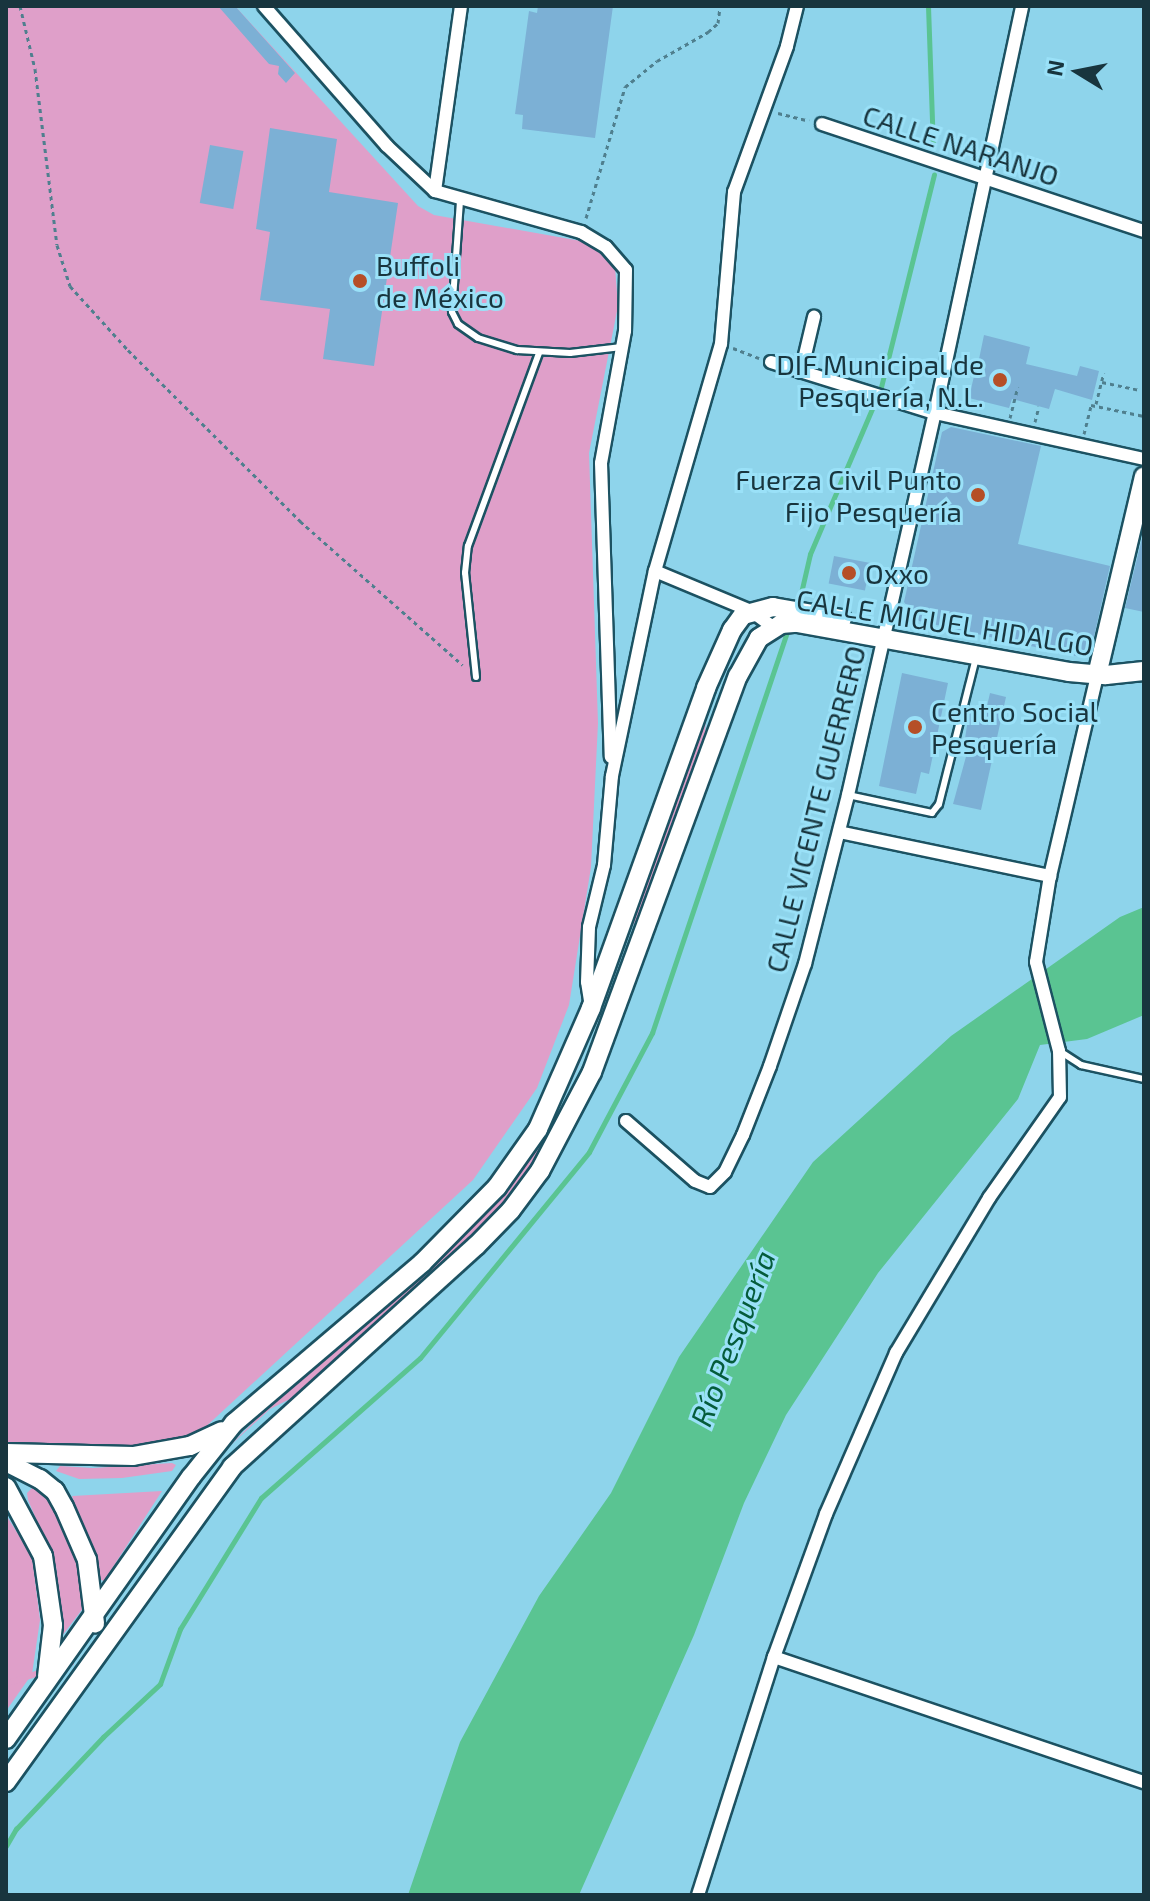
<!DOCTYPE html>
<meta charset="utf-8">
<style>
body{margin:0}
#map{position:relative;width:1150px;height:1901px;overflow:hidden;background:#8ed4eb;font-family:"Exo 2",sans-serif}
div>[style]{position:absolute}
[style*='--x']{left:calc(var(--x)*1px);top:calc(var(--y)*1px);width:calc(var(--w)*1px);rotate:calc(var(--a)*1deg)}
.green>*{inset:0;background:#df9fc9;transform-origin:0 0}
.water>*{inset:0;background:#5ac492}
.stream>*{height:5px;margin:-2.5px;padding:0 2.5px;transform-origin:2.5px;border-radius:2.5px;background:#5ac492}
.building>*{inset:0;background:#7cb0d5;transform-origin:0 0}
.path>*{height:3px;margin-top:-1.5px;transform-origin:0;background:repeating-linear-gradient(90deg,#4f7f8e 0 4px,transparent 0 8px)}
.roads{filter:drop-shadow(2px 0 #1c5262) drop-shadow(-2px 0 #1c5262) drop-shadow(0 2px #1c5262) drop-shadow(0 -2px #1c5262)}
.lane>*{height:6px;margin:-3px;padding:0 3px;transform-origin:3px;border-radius:3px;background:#fff}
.street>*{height:12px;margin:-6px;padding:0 6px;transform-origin:6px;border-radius:6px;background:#fff}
.secondary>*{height:18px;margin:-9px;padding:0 9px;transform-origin:9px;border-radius:9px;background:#fff}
.dots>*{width:22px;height:22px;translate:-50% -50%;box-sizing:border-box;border:4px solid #9ae1f8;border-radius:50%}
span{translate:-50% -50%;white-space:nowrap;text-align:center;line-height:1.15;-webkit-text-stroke:6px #9ae1f8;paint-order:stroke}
.street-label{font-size:28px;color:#18353e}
.poi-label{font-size:28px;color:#18353e}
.left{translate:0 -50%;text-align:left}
.right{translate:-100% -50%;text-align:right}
.water-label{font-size:30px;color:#055c3b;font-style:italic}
.frame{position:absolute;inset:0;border:8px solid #18353e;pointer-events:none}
.north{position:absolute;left:1038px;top:32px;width:80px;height:80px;-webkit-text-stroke:6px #9ae1f8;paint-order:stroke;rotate:280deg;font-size:22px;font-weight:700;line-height:32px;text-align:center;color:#18353e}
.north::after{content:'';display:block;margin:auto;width:28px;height:36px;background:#18353e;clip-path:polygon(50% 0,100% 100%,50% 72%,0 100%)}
</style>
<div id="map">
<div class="green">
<div style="clip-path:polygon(6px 6px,235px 6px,418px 206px,434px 215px,581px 241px,609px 255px,615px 267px,618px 306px,589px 453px,598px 723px,591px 867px,569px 1005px,537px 1088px,473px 1180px,200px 1432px,166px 1444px,115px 1450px,6px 1446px)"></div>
<div style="clip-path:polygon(727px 662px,706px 719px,704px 744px,643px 909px,630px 930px,609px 982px,704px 719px)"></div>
<div style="clip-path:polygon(582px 1058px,554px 1119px,549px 1144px,517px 1192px,476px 1236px,398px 1306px,292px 1398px,270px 1409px,222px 1453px,270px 1406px,467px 1232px,504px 1191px,538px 1144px)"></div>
<div style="clip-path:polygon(172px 1463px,176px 1465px,172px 1471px,122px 1478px,79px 1479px,56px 1471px,60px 1466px,93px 1468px)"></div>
<div style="clip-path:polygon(32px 1488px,49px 1495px,73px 1540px,83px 1579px,84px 1607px,62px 1636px,56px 1566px,28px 1500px,27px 1493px)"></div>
<div style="clip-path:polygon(162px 1491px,104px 1581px,101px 1580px,72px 1496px)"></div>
<div style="clip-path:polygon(6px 1515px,32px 1556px,40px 1620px,32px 1674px,6px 1711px)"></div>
<div style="left:72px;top:1659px;width:6px;height:114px;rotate:72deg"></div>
</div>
<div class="water">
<div style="clip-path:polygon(1144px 907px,1144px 1015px,1087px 1039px,1040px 1045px,1018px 1099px,878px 1273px,786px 1415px,744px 1503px,694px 1635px,579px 1895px,408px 1895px,460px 1742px,539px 1596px,611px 1493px,679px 1357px,813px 1162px,951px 1036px,1120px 917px)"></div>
</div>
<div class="stream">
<div style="--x:928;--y:6;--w:141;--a:88"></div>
<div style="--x:881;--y:387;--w:219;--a:-76"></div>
<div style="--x:801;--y:593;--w:40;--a:-77"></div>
<div style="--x:810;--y:554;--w:161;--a:-66.9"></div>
<div style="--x:6;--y:1846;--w:20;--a:-60"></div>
<div style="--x:16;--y:1829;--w:127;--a:-46.6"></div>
<div style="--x:103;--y:1737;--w:78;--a:-42.9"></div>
<div style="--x:160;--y:1684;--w:59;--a:-70"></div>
<div style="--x:180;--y:1629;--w:154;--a:-58.3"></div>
<div style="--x:261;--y:1498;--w:212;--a:-41.4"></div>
<div style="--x:420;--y:1358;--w:266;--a:-50.6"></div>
<div style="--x:589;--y:1152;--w:135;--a:-62.1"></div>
<div style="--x:652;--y:1033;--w:425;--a:-71.4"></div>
</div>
<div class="building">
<div style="clip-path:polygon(218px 6px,235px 6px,295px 73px,286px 83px,278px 74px,279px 66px,269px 64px)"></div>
<div style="clip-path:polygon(538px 6px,613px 6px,595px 138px,522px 129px,523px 115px,515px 114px,529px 11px,537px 13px)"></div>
<div style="clip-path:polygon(270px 128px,337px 139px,329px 192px,398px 203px,374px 366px,323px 359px,330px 309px,260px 300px,270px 232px,256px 229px)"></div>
<div style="left:210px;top:145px;width:34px;height:59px;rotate:10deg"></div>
<div style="clip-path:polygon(984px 335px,1030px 347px,1026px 364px,1077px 376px,1080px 366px,1099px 371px,1092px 400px,1055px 389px,1049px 409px,1012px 399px,1009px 408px,969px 398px,974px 376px,970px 375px,973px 363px,978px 364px)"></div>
<div style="clip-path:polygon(951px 427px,1041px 446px,1018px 544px,1110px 566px,1091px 650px,1080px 657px,919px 621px,904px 602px,942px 432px)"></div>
<div style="clip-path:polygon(1144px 530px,1144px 612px,1125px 608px)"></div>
<div style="left:834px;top:556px;width:37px;height:28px;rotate:11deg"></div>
<div style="clip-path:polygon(902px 673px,948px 683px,929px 774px,921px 772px,916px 794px,879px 786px)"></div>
<div style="clip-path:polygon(990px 693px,1006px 697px,981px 810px,953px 804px,967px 753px,963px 752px,969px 712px,985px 715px)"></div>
</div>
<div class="path">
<div style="--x:20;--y:6;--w:65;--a:76.6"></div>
<div style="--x:35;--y:69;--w:177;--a:82.9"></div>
<div style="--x:57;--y:245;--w:43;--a:72.4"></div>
<div style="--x:70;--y:286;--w:86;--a:47.8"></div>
<div style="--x:128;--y:350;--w:243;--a:44.8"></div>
<div style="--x:300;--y:521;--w:217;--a:41.5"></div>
<div style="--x:778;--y:113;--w:32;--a:14"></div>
<div style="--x:586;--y:218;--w:137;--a:-73.4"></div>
<div style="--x:625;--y:87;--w:41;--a:-39.1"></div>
<div style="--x:657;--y:61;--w:59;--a:-29.6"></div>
<div style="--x:708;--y:32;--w:13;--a:-42"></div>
<div style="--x:718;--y:23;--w:17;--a:-83"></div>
<div style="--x:733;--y:348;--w:28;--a:21"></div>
<div style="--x:956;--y:372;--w:14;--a:4"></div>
<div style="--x:1102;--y:382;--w:39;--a:12"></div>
<div style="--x:1096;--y:404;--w:32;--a:-76"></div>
<div style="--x:1010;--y:418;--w:32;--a:-76"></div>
<div style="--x:1035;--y:422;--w:16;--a:-76"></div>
<div style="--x:1084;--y:434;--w:30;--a:-76"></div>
<div style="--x:1091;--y:405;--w:54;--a:11.7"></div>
</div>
<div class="roads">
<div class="lane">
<div style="--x:460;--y:201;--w:111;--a:94.1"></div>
<div style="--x:452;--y:312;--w:13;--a:63"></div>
<div style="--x:458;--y:324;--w:24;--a:35"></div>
<div style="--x:478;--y:338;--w:41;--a:17.1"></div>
<div style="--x:517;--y:350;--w:53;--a:3.2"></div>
<div style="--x:570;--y:353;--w:52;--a:-6.6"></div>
<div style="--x:476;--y:677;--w:105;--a:-96"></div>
<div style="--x:465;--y:573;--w:27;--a:-84"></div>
<div style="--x:468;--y:546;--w:206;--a:-69.8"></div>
<div style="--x:848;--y:795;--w:86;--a:12.1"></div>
<div style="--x:932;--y:813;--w:11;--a:-52"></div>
<div style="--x:939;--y:804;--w:151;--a:-75.8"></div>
<div style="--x:1061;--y:1052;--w:24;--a:33"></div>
<div style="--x:1081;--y:1065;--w:65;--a:12.5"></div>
</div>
<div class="street">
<div style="--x:264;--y:6;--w:186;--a:48.7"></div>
<div style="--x:387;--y:146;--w:66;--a:43.2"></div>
<div style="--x:435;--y:191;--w:152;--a:15.7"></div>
<div style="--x:581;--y:232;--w:29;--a:31"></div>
<div style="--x:606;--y:247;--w:30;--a:49"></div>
<div style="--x:626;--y:270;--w:61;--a:90.9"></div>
<div style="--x:625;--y:331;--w:134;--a:100.3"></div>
<div style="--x:601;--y:463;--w:294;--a:88.1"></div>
<div style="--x:822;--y:124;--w:339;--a:18.4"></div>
<div style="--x:435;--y:191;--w:187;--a:-82"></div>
<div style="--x:771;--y:362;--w:172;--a:17.3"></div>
<div style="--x:935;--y:413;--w:214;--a:12.4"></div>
<div style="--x:801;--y:372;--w:57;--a:-76.7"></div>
<div style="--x:655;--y:571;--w:104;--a:22.6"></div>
<div style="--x:751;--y:611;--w:27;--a:36"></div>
<div style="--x:839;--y:832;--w:216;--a:11.8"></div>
<div style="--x:591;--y:1007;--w:25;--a:-99"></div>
<div style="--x:587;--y:982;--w:55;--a:-87.9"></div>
<div style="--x:589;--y:927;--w:64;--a:-76.4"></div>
<div style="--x:604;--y:865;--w:89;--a:-84.9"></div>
<div style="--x:612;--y:776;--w:209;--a:-78.2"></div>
<div style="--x:655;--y:571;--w:236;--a:-73.8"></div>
<div style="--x:721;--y:344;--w:153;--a:-85.1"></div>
<div style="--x:734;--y:192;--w:155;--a:-70"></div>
<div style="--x:787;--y:46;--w:41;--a:-76"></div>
<div style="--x:626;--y:1121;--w:91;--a:41"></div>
<div style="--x:695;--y:1181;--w:16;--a:22"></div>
<div style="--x:710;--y:1187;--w:21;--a:-45"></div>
<div style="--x:725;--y:1172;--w:41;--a:-64.1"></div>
<div style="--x:743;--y:1135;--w:74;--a:-68.6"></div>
<div style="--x:770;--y:1066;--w:108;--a:-71.1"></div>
<div style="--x:805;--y:964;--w:174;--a:-75.7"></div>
<div style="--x:848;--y:795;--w:392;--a:-77.2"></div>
<div style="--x:935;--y:413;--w:416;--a:-77.9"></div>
<div style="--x:774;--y:1657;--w:391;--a:18.7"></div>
<div style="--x:698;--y:1895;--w:250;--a:-72.3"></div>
<div style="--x:774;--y:1657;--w:152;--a:-70"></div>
<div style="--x:826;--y:1514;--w:176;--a:-66.5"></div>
<div style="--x:896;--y:1353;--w:181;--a:-59"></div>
<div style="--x:989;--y:1198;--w:123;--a:-54.9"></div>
<div style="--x:1060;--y:1097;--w:46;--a:-91.2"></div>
<div style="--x:1059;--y:1051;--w:92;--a:-104.5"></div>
<div style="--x:1036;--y:962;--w:87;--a:-80.8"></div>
<div style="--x:1050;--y:876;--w:206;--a:-76.8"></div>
</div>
<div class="secondary">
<div style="--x:1097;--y:675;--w:204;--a:-76.7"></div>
<div style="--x:6;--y:1453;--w:127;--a:1.4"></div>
<div style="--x:133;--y:1456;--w:58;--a:-10"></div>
<div style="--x:190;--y:1446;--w:35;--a:-25"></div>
<div style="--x:6;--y:1462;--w:38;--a:27"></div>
<div style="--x:40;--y:1479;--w:19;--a:39"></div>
<div style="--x:55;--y:1491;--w:18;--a:61"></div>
<div style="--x:64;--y:1507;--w:58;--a:66.5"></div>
<div style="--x:87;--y:1560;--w:64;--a:82.8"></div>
<div style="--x:6;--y:1487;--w:78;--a:61.8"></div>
<div style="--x:43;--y:1556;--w:70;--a:81.8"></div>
<div style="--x:53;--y:1625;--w:52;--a:96.6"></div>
<div style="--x:6;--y:1739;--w:321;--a:-54.8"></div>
<div style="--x:191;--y:1477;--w:69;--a:-51.5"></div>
<div style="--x:234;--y:1423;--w:247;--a:-40.4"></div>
<div style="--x:422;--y:1263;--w:107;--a:-45.4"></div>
<div style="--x:497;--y:1187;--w:71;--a:-54.7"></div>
<div style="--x:538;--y:1129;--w:132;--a:-66.3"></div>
<div style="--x:591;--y:1008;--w:340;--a:-70.2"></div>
<div style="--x:706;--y:688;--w:64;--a:-65.9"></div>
<div style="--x:732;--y:630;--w:19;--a:-54"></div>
<div style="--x:743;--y:615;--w:31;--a:-15"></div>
<div style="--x:773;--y:607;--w:70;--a:9.9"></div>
<div style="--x:6;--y:1782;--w:388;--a:-54.3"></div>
<div style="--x:232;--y:1467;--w:329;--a:-42.2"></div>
<div style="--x:476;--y:1246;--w:50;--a:-45.8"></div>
<div style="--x:511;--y:1210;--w:49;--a:-53.4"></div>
<div style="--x:540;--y:1171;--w:112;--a:-62.3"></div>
<div style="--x:592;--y:1072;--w:422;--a:-69.8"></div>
<div style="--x:738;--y:676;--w:43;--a:-61.1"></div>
<div style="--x:759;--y:638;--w:26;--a:-32"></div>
<div style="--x:781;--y:624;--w:16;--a:-4"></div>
<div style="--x:797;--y:623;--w:276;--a:10.2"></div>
<div style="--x:1069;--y:672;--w:37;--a:5"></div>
<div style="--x:1106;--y:675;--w:38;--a:-6"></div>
</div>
</div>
<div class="dots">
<div style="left:360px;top:281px;background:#b54f27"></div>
<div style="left:1000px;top:380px;background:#b54f27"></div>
<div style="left:978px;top:495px;background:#b54f27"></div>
<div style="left:849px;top:573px;background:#b54f27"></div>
<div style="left:915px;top:727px;background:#b54f27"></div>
</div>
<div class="street-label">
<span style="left:961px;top:145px;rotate:18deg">CALLE NARANJO</span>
<span style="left:945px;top:622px;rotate:9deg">CALLE MIGUEL HIDALGO</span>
<span style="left:815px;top:809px;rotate:-76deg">CALLE VICENTE GUERRERO</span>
</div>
<div class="poi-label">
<span class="left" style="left:376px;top:281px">Buffoli<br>de México</span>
<span class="right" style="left:984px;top:380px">DIF Municipal de<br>Pesquería, N.L.</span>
<span class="right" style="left:962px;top:495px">Fuerza Civil Punto<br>Fijo Pesquería</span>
<span class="left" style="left:865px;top:573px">Oxxo</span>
<span class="left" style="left:931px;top:727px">Centro Social<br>Pesquería</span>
</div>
<div class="water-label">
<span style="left:732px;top:1338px;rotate:-69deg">Río Pesquería</span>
</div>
<div class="frame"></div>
<div class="north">N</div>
</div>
